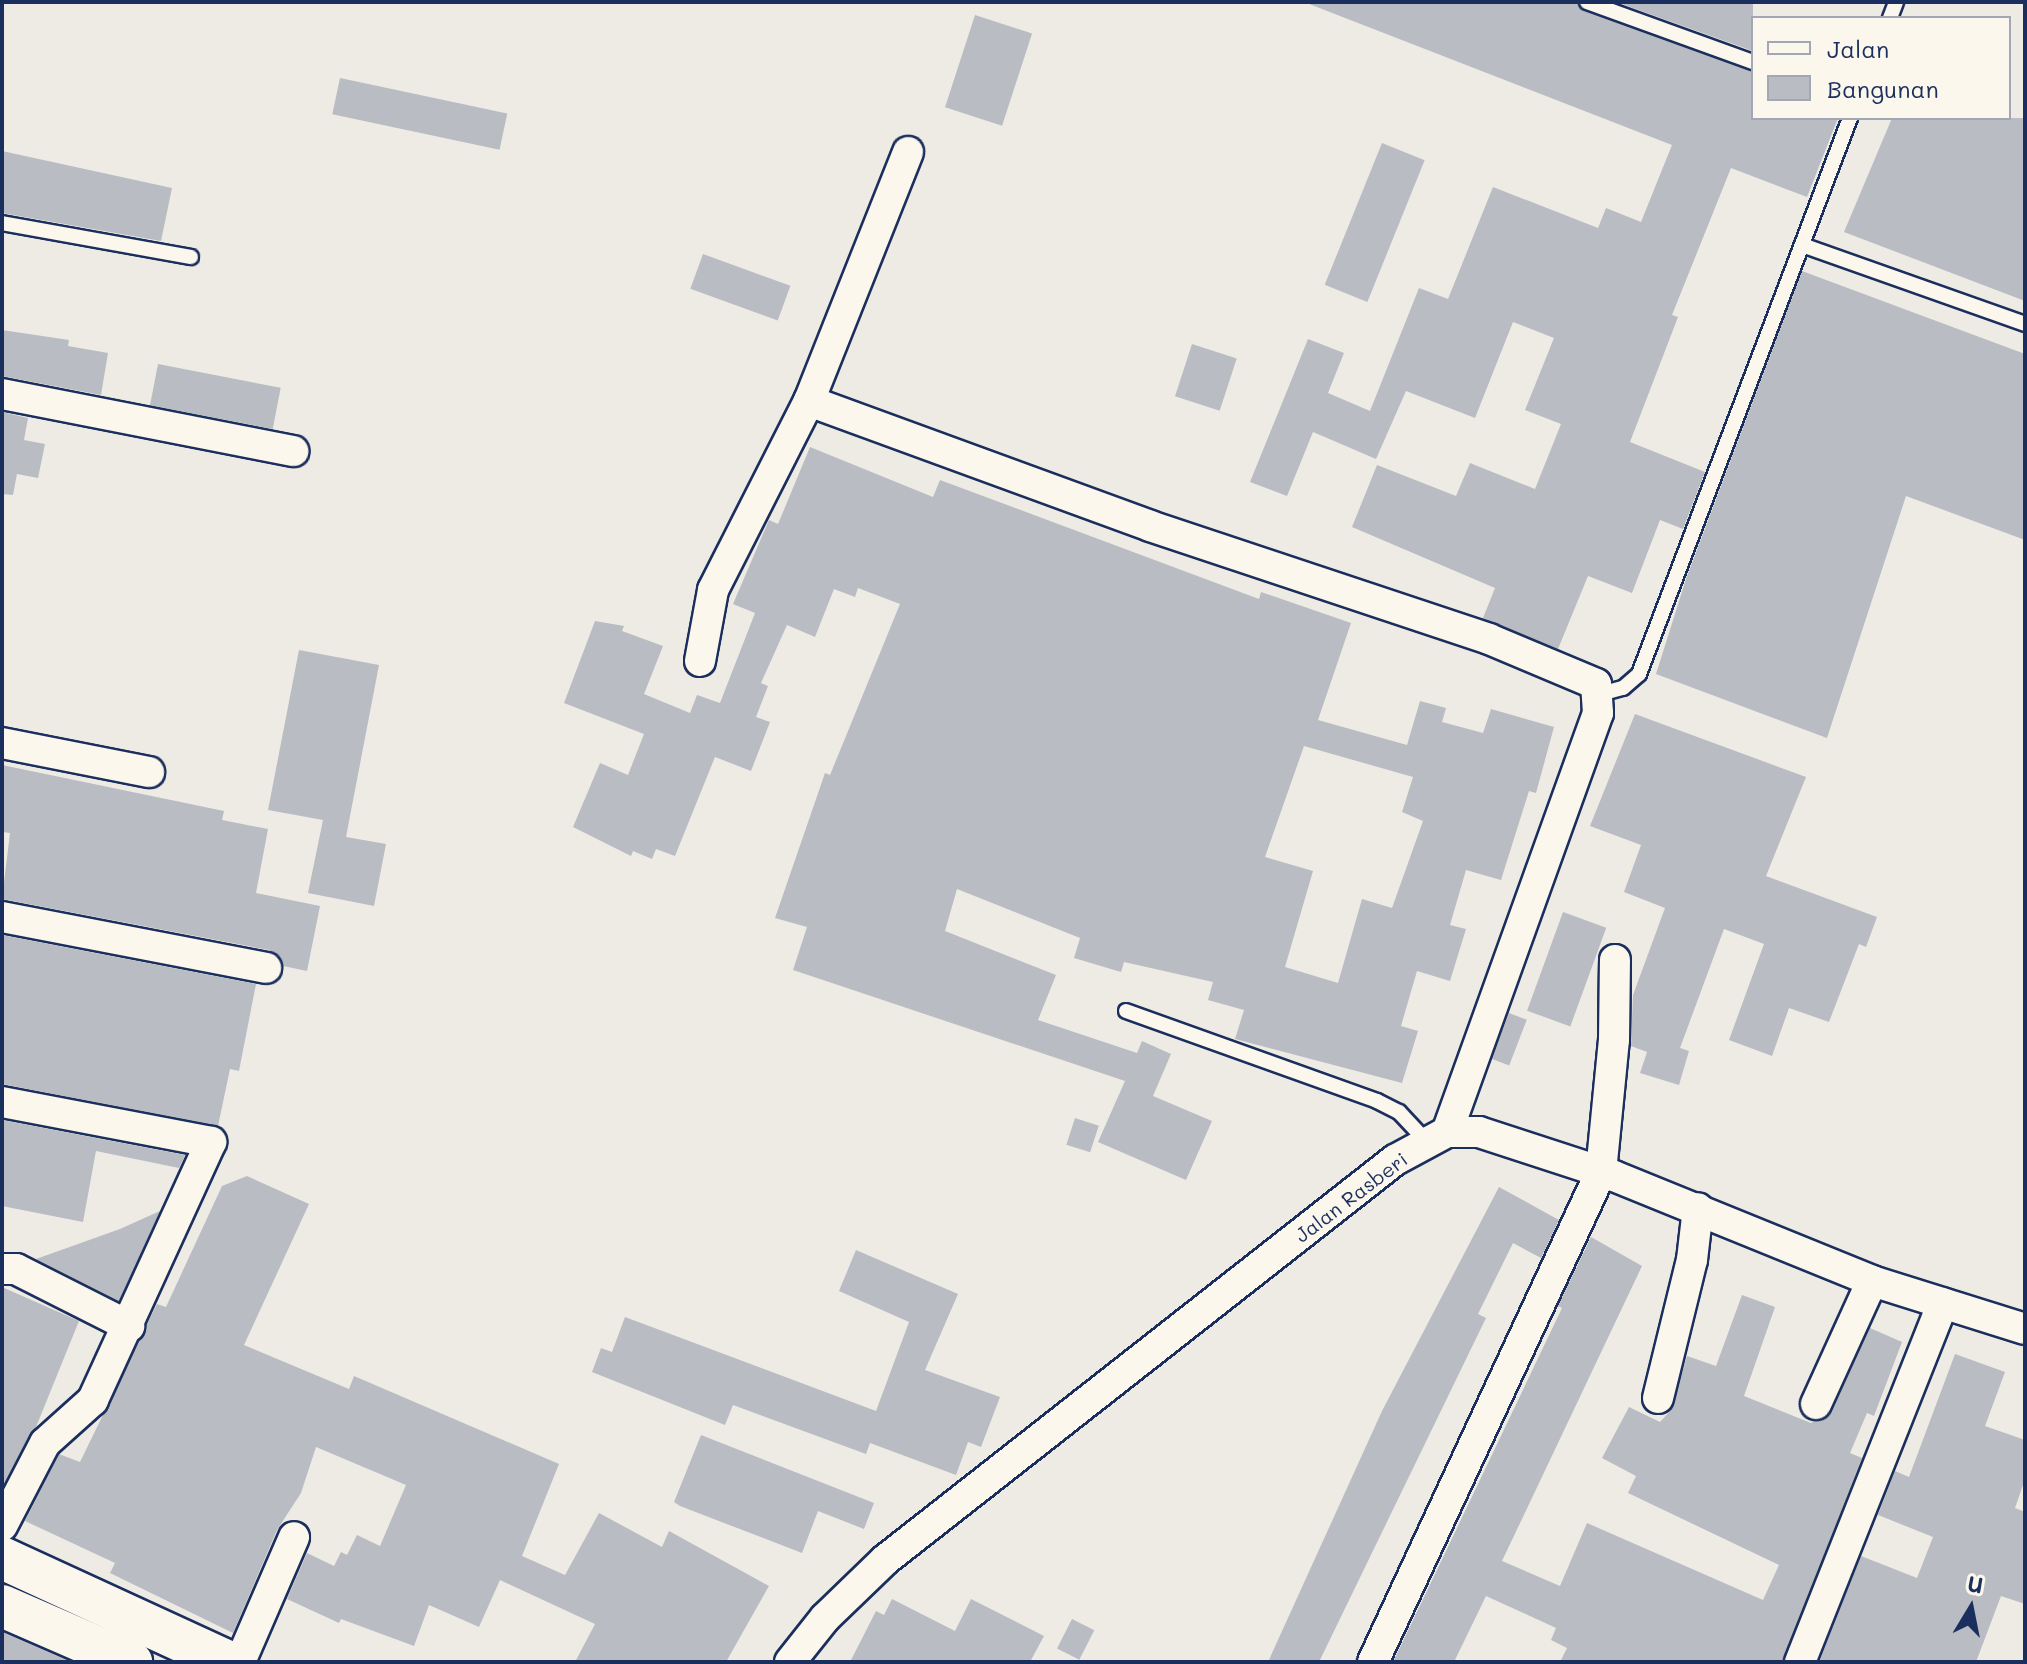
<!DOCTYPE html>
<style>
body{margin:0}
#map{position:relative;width:2027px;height:1664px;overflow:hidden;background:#eeebe4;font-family:Mali,sans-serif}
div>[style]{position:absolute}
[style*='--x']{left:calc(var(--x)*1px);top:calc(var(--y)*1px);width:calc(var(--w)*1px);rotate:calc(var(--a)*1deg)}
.building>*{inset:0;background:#b9bcc3;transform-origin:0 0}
.roads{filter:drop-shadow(2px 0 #1b2f5e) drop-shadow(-2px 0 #1b2f5e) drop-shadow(0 2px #1b2f5e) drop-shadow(0 -2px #1b2f5e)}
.service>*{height:14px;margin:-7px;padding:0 7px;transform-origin:7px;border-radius:7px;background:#fbf7ec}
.minor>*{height:30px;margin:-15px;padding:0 15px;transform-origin:15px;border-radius:15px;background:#fbf7ec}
.secondary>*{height:42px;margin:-21px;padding:0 21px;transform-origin:21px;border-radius:21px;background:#fbf7ec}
span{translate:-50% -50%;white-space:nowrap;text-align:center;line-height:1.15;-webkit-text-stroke:6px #fbf7ec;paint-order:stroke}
.street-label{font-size:20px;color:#1b2f5e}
.frame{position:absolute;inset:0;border:4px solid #1b2f5e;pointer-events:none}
.legend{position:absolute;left:1751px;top:16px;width:260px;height:104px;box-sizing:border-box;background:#fbf7ec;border:2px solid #a1a7b3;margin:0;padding:10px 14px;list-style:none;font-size:24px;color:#1b2f5e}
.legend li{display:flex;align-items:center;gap:16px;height:40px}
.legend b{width:40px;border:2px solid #a1a7b3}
.north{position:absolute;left:1931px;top:1568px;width:80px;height:80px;-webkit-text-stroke:6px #fbf7ec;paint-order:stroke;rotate:10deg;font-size:22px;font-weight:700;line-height:32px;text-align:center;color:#1b2f5e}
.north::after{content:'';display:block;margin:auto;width:28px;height:36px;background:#1b2f5e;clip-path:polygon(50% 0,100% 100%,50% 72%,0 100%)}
</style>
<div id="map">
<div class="building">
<div style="clip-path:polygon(1304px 2px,1577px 2px,1584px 11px,1753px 72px,1753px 118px,1838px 118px,1807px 197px,1731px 168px,1672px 315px,1678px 317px,1630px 442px,1705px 472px,1683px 529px,1660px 520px,1632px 593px,1588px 576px,1558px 649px,1483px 618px,1495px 588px,1352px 527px,1377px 465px,1456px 496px,1470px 463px,1535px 489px,1561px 424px,1525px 410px,1554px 338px,1513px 322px,1475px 418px,1406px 391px,1376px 459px,1313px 432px,1287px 496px,1250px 482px,1308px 339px,1344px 353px,1328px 393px,1370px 411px,1419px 288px,1448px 299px,1493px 187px,1598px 228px,1606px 208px,1641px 222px,1672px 145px)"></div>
<div style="clip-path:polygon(1616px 2px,1753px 2px,1753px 51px)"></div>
<div style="left:975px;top:15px;width:60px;height:97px;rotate:18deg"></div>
<div style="left:340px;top:78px;width:171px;height:37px;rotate:12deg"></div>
<div style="clip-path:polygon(1892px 118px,2025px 118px,2025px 301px,1844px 232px)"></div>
<div style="left:1382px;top:143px;width:46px;height:153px;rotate:22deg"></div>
<div style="clip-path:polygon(2px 151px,172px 188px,161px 241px,2px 213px)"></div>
<div style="left:703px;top:254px;width:93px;height:37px;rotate:20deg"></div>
<div style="clip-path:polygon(1802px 271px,2025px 354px,2025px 540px,1906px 496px,1827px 738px,1656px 674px,1686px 579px)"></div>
<div style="clip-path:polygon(2px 330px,69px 340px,68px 346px,108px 353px,101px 395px,2px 376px)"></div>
<div style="left:1192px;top:344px;width:47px;height:55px;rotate:18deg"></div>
<div style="left:158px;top:364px;width:125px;height:42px;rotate:11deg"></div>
<div style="clip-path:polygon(2px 412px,28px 418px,24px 440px,45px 444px,38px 478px,17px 474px,13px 495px,2px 494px)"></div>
<div style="clip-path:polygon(evenodd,810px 447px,933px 497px,940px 480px,1259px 599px,1261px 592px,1351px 623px,1318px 720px,1407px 745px,1420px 701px,1446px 708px,1442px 722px,1483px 733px,1491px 709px,1554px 727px,1536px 793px,1529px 791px,1501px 880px,1466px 870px,1450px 925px,1466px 929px,1450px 981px,1417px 971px,1401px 1026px,1418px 1031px,1402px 1083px,1235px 1039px,1244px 1010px,1208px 1000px,1213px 982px,1124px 962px,1121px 972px,1074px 958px,1080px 938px,957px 889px,945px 931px,1056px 975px,1038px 1020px,1137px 1053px,1142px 1041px,1171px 1054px,1153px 1096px,1212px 1121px,1186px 1180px,1098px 1142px,1125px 1081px,793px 970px,807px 927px,775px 918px,825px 773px,830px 775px,900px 604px,858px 588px,855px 597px,834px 589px,815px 637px,787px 625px,761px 683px,768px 686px,756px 717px,770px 722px,751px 771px,715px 757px,675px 856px,656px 849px,652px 859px,633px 851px,631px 856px,573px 827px,600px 763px,628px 775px,644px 734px,564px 703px,595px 621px,624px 626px,622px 631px,663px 646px,644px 694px,690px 713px,697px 695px,720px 703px,755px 613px,733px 604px,769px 520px,778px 524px,810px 447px,1304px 746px,1413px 777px,1402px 812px,1423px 821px,1392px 908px,1362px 899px,1338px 983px,1285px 967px,1313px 871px,1265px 857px,1304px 746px)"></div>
<div style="clip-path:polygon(299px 650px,379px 665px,346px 837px,386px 844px,374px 906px,308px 893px,323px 820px,268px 810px)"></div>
<div style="clip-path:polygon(1635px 714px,1806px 777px,1766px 876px,1877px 917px,1866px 947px,1859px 944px,1829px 1022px,1789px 1008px,1772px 1056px,1729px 1040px,1764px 944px,1724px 929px,1680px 1048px,1689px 1051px,1679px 1085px,1640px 1073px,1647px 1052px,1631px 1046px,1633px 995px,1665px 908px,1624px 892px,1641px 845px,1590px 826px)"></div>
<div style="clip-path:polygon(2px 765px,224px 811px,222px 820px,268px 829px,256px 893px,320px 906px,307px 971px,283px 966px,269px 950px,2px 899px,10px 833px,2px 832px)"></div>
<div style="left:1563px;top:912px;width:46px;height:105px;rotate:20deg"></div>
<div style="clip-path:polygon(2px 935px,256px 984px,239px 1071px,230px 1069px,218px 1126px,2px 1084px)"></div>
<div style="left:1509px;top:1013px;width:19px;height:49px;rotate:21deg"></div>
<div style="left:1075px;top:1118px;width:25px;height:28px;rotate:18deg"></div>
<div style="clip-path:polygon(2px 1120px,185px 1155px,179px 1168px,96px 1151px,83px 1222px,2px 1206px)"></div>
<div style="clip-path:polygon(247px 1176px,309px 1204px,244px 1345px,349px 1389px,354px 1376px,559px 1464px,522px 1556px,565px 1575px,599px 1513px,662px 1547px,669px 1531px,769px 1586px,726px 1662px,575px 1662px,595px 1624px,500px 1580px,479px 1627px,429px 1605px,414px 1646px,341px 1619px,339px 1623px,287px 1599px,307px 1553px,334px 1566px,341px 1552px,347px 1555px,357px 1535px,380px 1546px,406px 1485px,316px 1447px,301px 1493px,277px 1530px,233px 1633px,110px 1573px,115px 1563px,25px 1521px,59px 1454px,80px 1462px,157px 1304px,166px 1307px,222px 1186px)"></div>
<div style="clip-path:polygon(1499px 1187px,1559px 1220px,1541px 1258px,1513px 1243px,1478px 1314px,1486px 1318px,1319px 1662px,1268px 1662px,1382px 1411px)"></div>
<div style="clip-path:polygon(160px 1211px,119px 1301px,36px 1259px,120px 1229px)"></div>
<div style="clip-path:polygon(1591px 1237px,1642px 1266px,1502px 1561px,1560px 1586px,1587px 1523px,1763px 1600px,1779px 1565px,1628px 1493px,1636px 1476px,1602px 1458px,1629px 1407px,1660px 1422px,1671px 1410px,1687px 1356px,1716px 1366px,1742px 1295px,1775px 1307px,1744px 1396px,1811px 1423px,1832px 1411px,1870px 1328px,1902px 1342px,1874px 1416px,1867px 1413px,1850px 1453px,1862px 1458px,1782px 1662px,1560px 1662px,1567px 1648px,1551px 1640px,1556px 1628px,1486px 1596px,1454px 1662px,1393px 1662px,1562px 1308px,1558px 1306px)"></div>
<div style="clip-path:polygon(856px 1250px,958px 1294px,925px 1370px,1000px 1397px,981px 1447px,968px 1442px,956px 1475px,870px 1443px,866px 1454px,733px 1405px,725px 1425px,592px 1372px,601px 1348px,612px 1352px,625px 1317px,876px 1411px,909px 1322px,839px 1291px)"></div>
<div style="clip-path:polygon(2px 1287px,79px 1321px,36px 1427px,2px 1487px)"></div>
<div style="clip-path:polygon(1955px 1354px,2005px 1372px,1985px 1426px,2025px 1440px,2025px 1479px,2015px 1508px,2025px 1512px,2025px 1604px,2001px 1596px,1976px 1662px,1819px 1662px,1861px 1556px,1917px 1578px,1933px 1537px,1878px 1515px,1895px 1471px,1909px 1477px)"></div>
<div style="clip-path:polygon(701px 1435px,874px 1503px,864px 1529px,818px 1511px,802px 1553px,680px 1506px,674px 1502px)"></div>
<div style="clip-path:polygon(892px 1599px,955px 1631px,971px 1599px,1044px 1636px,1030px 1662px,850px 1662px,876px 1611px,884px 1615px)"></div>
<div style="left:1072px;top:1619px;width:25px;height:33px;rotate:27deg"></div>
<div style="clip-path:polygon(2px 1632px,71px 1662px,2px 1662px)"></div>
</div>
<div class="roads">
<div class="service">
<div style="--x:1587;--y:2;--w:177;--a:19.9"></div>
<div style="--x:1890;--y:18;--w:17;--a:-69"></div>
<div style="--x:2;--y:223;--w:192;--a:10.2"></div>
<div style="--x:1802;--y:245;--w:237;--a:19.5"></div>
<div style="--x:1600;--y:694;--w:24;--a:-15"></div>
<div style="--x:1623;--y:688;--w:21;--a:-41"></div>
<div style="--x:1639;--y:674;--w:595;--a:-69.22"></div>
<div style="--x:1126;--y:1011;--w:267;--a:19.7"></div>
<div style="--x:1377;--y:1101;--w:25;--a:27"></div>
<div style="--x:1399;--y:1112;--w:42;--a:46.9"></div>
</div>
<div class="minor">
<div style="--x:2;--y:394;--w:297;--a:11.1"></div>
<div style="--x:809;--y:401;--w:268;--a:-68.3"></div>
<div style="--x:700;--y:661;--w:72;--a:-79.6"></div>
<div style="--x:713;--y:590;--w:212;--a:-63.1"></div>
<div style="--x:809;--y:401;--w:363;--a:20.1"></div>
<div style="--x:1150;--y:526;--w:357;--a:18.4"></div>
<div style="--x:1489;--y:639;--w:116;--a:22.8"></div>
<div style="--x:1596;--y:684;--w:29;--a:86"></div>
<div style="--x:1598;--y:713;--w:445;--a:109.8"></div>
<div style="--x:2;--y:743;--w:150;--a:11.2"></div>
<div style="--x:2;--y:917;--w:269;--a:10.9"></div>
<div style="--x:2;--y:1102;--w:213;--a:10.8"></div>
<div style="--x:211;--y:1142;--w:284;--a:114.6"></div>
<div style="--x:93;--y:1400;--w:64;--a:138.1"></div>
<div style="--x:45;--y:1443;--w:93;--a:117.4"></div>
<div style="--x:2;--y:1269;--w:14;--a:0"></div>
<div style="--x:16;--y:1269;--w:127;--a:26.8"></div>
<div style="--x:1658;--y:1398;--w:142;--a:-76.2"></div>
<div style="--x:1692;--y:1260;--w:52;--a:-83.4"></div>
<div style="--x:1816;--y:1404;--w:135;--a:-65.5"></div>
<div style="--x:240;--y:1662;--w:136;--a:-66.6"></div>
<div style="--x:790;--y:1662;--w:56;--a:-51.5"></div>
<div style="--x:825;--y:1618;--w:83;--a:-44"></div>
<div style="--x:885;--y:1560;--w:648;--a:-38.11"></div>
<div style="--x:1395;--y:1160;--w:59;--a:-28.3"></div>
<div style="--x:1447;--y:1132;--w:32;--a:0"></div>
<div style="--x:1479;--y:1132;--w:142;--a:18.1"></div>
<div style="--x:1614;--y:1176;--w:279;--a:22.1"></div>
<div style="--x:1872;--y:1281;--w:160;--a:17.4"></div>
<div style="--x:1373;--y:1662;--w:540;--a:-65.05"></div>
<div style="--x:1601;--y:1172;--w:133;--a:-84.4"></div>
<div style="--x:1614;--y:1040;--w:80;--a:-89.3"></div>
<div style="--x:1800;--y:1662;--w:386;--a:-68.3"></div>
</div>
<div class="secondary">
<div style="--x:2;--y:1558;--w:249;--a:24.7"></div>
<div style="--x:2;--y:1606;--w:141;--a:23.5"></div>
</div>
</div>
<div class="street-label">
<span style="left:1351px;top:1197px;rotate:-37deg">Jalan Rasberi</span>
</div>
<div class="frame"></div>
<ul class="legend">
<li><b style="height:10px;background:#fbf7ec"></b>Jalan</li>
<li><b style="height:22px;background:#b9bcc3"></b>Bangunan</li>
</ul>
<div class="north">U</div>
</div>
